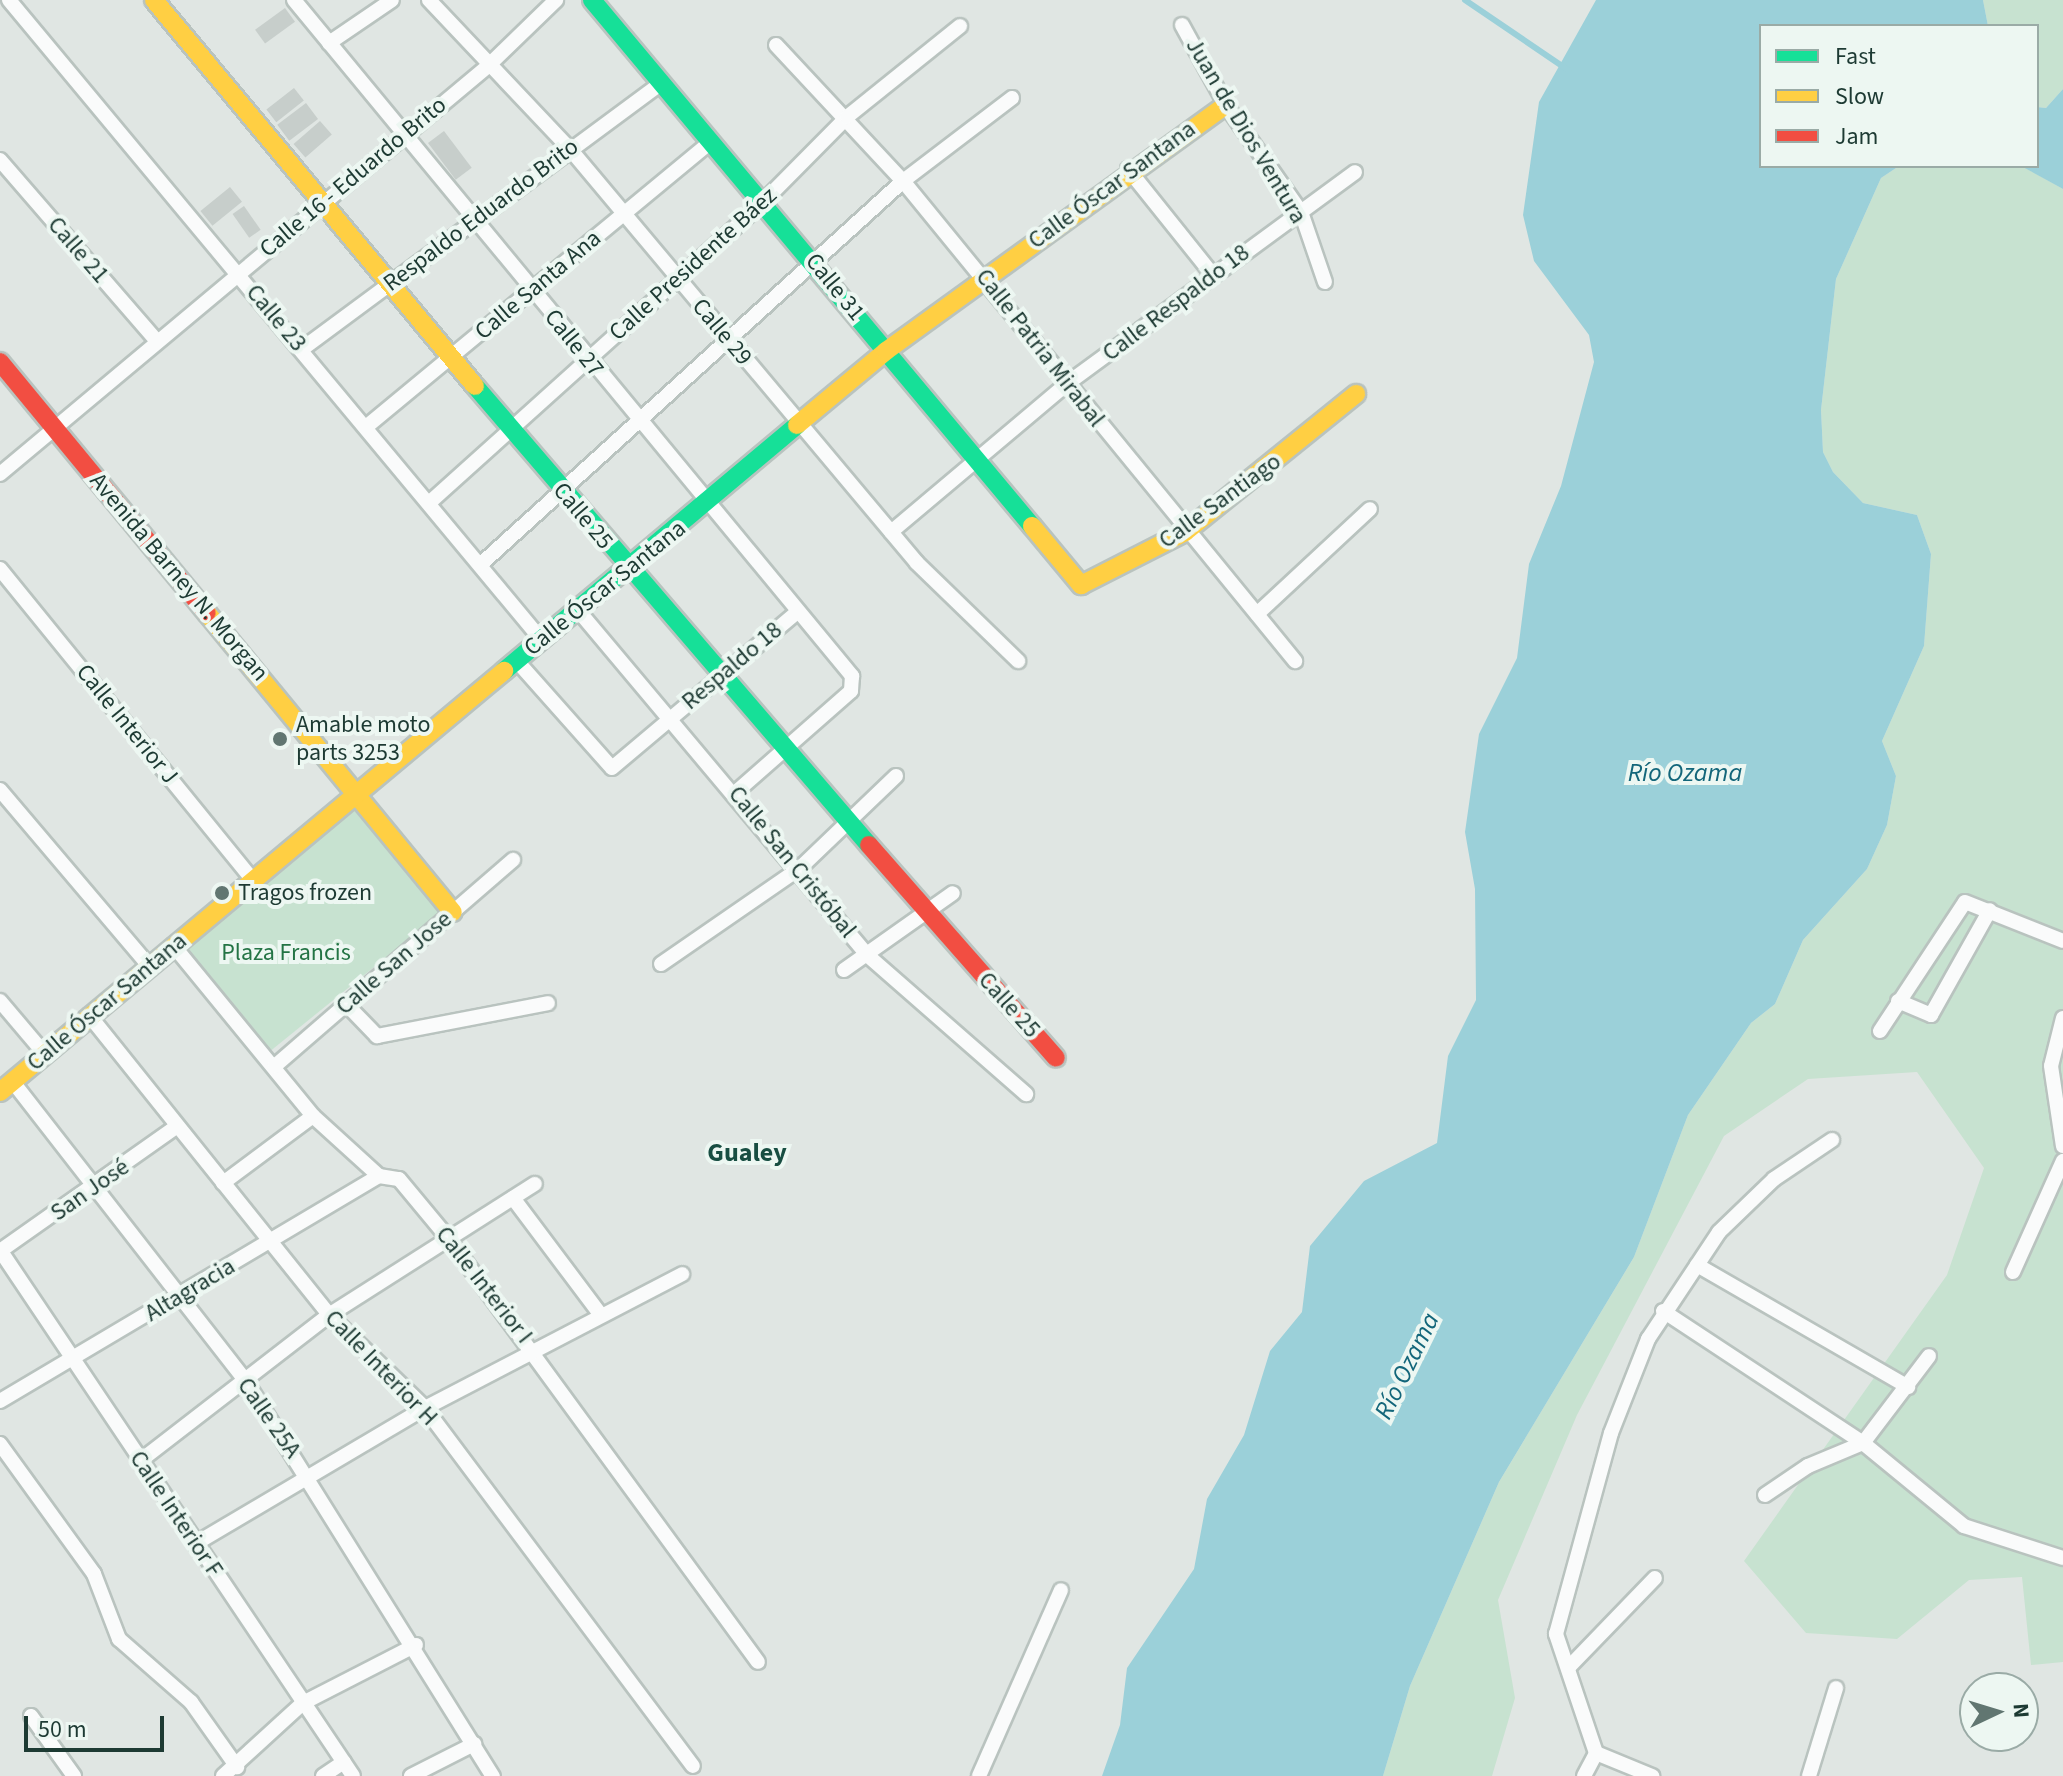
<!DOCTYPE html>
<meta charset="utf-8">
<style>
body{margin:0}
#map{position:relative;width:2063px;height:1776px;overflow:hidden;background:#e0e6e3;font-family:"Source Sans 3",sans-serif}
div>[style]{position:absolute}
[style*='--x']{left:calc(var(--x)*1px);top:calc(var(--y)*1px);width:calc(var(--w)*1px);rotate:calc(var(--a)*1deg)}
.green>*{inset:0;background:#c7e2d0;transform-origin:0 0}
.water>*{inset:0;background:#9bd0d9}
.stream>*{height:6px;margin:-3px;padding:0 3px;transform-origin:3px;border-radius:3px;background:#9bd0d9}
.building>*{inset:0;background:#c7cecb;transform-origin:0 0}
.roads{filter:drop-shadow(2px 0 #b9c3bf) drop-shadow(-2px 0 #b9c3bf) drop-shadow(0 2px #b9c3bf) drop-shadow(0 -2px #b9c3bf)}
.street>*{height:14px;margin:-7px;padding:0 7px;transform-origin:7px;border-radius:7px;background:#fafbfb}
.fast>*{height:18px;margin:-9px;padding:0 9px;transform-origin:9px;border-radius:9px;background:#16e098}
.slow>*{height:18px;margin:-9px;padding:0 9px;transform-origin:9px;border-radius:9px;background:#ffcf43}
.jam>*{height:18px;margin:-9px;padding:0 9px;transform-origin:9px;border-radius:9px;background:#f24e42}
.dots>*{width:22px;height:22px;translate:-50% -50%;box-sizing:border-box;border:4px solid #edf7f2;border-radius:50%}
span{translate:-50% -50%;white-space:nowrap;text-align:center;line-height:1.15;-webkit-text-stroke:8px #edf7f2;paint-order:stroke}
.street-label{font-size:24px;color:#1d3a33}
.poi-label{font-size:24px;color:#1d3a33}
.left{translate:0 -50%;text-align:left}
.park-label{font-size:24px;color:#247445}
.water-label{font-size:26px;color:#13667a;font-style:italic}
.neighbourhood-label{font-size:26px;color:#184e42;font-weight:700}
.legend{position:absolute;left:1759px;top:24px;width:280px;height:144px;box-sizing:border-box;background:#edf7f2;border:2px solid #9aaba6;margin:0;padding:10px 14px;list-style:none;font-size:24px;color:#1d3a33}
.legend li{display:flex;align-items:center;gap:16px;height:40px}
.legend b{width:40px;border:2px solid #9aaba6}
.north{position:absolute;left:1959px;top:1672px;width:80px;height:80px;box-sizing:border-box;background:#edf7f2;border:2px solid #9aaba6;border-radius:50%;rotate:86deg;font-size:22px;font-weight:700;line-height:32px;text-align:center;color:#1d3a33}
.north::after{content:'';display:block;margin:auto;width:28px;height:36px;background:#617671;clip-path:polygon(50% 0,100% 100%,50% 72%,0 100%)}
.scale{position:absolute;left:24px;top:1716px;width:140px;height:36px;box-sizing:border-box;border:4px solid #1d3a33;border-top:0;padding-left:10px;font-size:24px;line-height:28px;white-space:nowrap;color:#1d3a33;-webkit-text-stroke:6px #edf7f2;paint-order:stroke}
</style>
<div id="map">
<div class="green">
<div style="clip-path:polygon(1983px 0,2063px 0,2063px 89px,2046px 108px,2037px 107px,2037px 26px,1988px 26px)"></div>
<div style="clip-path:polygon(1899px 166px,2022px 166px,2063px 189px,2063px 1662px,2031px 1665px,2022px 1577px,1969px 1580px,1897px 1639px,1806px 1633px,1744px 1561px,1947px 1275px,1984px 1168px,1917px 1072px,1808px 1079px,1724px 1136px,1577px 1415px,1498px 1600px,1515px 1698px,1492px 1776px,1383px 1776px,1410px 1686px,1499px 1482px,1634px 1257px,1688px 1115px,1751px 1023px,1775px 1004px,1803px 940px,1867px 869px,1887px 825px,1896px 776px,1882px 741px,1924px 646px,1931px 554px,1917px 515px,1863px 503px,1833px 472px,1823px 452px,1821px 410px,1836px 279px,1881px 178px)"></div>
<div style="left:357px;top:802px;width:139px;height:224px;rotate:51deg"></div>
</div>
<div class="water">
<div style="clip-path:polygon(1596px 0,1983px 0,1988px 26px,1761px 26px,1761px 166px,1899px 166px,1881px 178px,1836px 279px,1821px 410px,1823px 452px,1833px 472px,1863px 503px,1917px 515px,1931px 554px,1924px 646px,1882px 741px,1896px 776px,1887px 825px,1867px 869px,1803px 940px,1775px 1004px,1751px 1023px,1688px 1115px,1634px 1257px,1499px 1482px,1410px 1686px,1383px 1776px,1102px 1776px,1120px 1725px,1127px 1668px,1194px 1569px,1207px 1499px,1244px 1435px,1270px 1351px,1302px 1312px,1310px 1246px,1364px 1181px,1437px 1143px,1448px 1056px,1476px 1000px,1475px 889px,1465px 832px,1479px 734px,1517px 658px,1529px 564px,1561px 486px,1594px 362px,1589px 335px,1534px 261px,1523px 215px,1539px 102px)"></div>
<div style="clip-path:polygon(2063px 89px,2063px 189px,2021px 166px,2037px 166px,2037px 107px,2046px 108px)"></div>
</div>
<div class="stream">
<div style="--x:1465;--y:0;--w:125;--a:34.2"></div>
</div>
<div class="building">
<div style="left:285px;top:8px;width:17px;height:37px;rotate:54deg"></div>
<div style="left:294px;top:88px;width:16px;height:35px;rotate:52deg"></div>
<div style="left:306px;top:103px;width:20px;height:36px;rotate:53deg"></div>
<div style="left:320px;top:121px;width:18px;height:35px;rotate:49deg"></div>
<div style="left:444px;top:131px;width:46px;height:20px;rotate:53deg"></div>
<div style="left:230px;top:187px;width:19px;height:38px;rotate:51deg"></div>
<div style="left:244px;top:206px;width:29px;height:14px;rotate:55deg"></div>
</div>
<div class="roads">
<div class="street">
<div style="--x:9;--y:0;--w:830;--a:50.23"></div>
<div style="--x:294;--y:0;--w:877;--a:50.46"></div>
<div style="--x:852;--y:676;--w:15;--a:94"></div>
<div style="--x:851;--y:691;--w:153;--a:138.7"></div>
<div style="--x:429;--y:0;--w:205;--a:46.6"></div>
<div style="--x:570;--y:149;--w:540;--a:50.03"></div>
<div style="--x:917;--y:563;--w:141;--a:44.1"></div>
<div style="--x:1182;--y:25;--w:91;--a:61.2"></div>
<div style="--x:1226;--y:105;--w:131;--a:55"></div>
<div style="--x:1301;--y:212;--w:74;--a:71.1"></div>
<div style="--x:329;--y:43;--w:76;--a:-34.3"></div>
<div style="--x:776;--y:45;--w:186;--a:47"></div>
<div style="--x:903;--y:181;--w:620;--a:50.76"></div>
<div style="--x:0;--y:160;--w:240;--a:49.1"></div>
<div style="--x:1128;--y:169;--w:134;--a:51.3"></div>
<div style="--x:302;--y:349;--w:447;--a:-36.5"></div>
<div style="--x:366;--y:427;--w:447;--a:-39.6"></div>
<div style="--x:0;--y:474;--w:636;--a:-39.9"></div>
<div style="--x:488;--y:66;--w:95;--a:-44.1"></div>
<div style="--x:429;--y:503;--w:448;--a:-42"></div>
<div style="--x:762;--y:203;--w:121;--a:-45.3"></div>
<div style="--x:847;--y:117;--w:145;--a:-38.8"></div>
<div style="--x:891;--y:532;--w:231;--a:-40.1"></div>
<div style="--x:1068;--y:383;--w:356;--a:-36.3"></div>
<div style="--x:480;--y:565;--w:571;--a:-42.23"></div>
<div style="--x:903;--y:181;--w:137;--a:-37.3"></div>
<div style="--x:0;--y:569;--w:401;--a:50.9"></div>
<div style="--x:577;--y:609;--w:450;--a:50"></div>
<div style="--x:866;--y:954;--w:213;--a:41.2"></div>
<div style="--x:1257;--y:614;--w:154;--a:-42.9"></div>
<div style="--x:516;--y:660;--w:144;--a:48.4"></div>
<div style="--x:612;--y:768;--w:241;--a:-40.1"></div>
<div style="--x:0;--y:790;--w:231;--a:49.7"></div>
<div style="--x:173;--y:945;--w:221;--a:50.7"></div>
<div style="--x:313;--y:1116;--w:89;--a:42.3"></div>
<div style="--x:379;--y:1176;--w:20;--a:9"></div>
<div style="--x:399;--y:1179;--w:77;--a:50.3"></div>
<div style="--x:448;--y:1238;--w:525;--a:53.83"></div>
<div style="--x:661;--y:964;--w:169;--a:-34.6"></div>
<div style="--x:800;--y:868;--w:133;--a:-43.8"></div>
<div style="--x:844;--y:970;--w:133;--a:-35.2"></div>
<div style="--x:0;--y:1001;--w:68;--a:49.8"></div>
<div style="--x:1898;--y:1001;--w:36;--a:23"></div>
<div style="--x:1931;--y:1015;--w:120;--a:-60.7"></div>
<div style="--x:346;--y:1004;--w:45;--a:45.9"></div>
<div style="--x:377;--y:1036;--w:174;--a:-10.9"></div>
<div style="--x:89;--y:1015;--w:384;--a:51.3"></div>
<div style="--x:329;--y:1315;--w:134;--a:44.1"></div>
<div style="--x:425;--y:1408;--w:447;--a:53.2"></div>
<div style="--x:2063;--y:1018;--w:49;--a:104"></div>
<div style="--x:2051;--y:1066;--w:81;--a:81.5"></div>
<div style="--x:1880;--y:1031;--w:154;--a:-56.6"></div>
<div style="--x:1965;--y:902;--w:105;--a:21.7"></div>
<div style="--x:275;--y:1066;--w:315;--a:-40.9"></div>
<div style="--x:13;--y:1082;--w:381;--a:52.1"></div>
<div style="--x:247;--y:1383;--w:464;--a:58"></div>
<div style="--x:223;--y:1183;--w:112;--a:-36.7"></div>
<div style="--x:513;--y:1198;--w:145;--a:53.1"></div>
<div style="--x:0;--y:1250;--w:633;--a:56.13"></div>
<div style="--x:0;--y:1251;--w:217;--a:-35.2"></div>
<div style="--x:1697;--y:1265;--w:244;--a:30"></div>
<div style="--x:2013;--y:1272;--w:122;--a:-65.8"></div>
<div style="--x:1663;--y:1311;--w:240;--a:33.4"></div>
<div style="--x:1863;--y:1443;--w:109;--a:-52.8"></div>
<div style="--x:0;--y:1401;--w:441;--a:-30.7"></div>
<div style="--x:0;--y:1444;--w:160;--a:54.1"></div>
<div style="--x:94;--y:1574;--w:70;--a:69"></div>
<div style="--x:119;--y:1639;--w:96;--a:41.2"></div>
<div style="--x:191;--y:1702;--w:80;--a:54.7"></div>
<div style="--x:140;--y:1461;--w:239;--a:-37.7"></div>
<div style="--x:329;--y:1315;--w:244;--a:-32.5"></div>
<div style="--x:1765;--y:1495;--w:52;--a:-34"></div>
<div style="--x:1808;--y:1466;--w:60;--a:-22.7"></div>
<div style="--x:1863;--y:1443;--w:131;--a:39.4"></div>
<div style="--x:1964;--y:1526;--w:104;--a:17.9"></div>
<div style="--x:195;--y:1544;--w:267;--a:-30.6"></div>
<div style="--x:425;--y:1408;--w:290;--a:-27.5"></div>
<div style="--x:1568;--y:1668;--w:125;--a:-46"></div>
<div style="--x:31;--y:1716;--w:74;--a:54.4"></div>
<div style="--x:1596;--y:1753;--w:126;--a:-108.6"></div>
<div style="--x:1556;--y:1634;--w:208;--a:-74.7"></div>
<div style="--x:1611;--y:1433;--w:101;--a:-68.5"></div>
<div style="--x:1648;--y:1339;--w:128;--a:-56.4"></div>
<div style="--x:1719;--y:1232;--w:76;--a:-43.9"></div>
<div style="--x:1774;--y:1179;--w:70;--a:-33.9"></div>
<div style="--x:223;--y:1776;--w:108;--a:-42.4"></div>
<div style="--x:303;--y:1703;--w:127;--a:-27.2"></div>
<div style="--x:323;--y:1776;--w:25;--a:-34"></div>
<div style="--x:411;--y:1776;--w:71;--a:-26.9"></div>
<div style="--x:979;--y:1776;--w:203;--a:-66.2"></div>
<div style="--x:1584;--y:1776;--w:26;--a:-62"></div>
<div style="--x:1596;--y:1753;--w:61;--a:22.3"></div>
<div style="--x:1809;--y:1776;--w:92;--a:-72.9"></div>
</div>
<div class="fast">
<div style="--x:592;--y:0;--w:686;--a:50.09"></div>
<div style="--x:475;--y:386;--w:605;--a:49.36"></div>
<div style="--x:504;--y:671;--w:383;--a:-40"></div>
</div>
<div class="slow">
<div style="--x:154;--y:0;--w:502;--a:50.25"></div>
<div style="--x:797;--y:425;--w:116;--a:-39.7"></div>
<div style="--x:886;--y:351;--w:420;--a:-35.9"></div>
<div style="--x:1032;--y:526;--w:77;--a:50.3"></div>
<div style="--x:1081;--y:585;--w:117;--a:-27"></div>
<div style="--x:1185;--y:532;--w:220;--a:-38.9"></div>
<div style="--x:207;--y:613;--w:387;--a:50.6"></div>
<div style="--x:0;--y:1092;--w:657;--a:-39.87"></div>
</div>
<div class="jam">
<div style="--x:0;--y:362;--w:325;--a:50.5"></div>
<div style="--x:869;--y:845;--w:283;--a:48.7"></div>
</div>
</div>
<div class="dots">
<div style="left:280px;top:739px;background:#617671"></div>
<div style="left:222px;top:893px;background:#617671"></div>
</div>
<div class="street-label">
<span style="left:1246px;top:131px;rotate:59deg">Juan de Dios Ventura</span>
<span style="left:353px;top:177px;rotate:-40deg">Calle 16 - Eduardo Brito</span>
<span style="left:1112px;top:185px;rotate:-36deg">Calle Óscar Santana</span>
<span style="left:481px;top:215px;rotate:-37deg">Respaldo Eduardo Brito</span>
<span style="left:78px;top:250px;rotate:49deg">Calle 21</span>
<span style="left:693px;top:264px;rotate:-42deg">Calle Presidente Báez</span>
<span style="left:538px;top:285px;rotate:-40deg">Calle Santa Ana</span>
<span style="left:835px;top:287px;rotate:51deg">Calle 31</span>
<span style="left:1176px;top:303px;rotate:-37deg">Calle Respaldo 18</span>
<span style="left:276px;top:318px;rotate:50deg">Calle 23</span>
<span style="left:722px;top:332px;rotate:50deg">Calle 29</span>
<span style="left:574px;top:343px;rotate:51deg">Calle 27</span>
<span style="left:1040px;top:348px;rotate:52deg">Calle Patria Mirabal</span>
<span style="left:1220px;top:501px;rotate:-36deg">Calle Santiago</span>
<span style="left:583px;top:516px;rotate:50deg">Calle 25</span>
<span style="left:179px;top:577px;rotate:50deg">Avenida Barney N. Morgan</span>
<span style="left:605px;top:588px;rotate:-39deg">Calle Óscar Santana</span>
<span style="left:732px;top:666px;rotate:-40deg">Respaldo 18</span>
<span style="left:127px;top:724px;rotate:51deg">Calle Interior J</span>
<span style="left:792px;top:862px;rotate:51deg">Calle San Cristóbal</span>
<span style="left:394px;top:963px;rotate:-41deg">Calle San Jose</span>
<span style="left:107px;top:1002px;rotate:-40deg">Calle Óscar Santana</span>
<span style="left:1009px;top:1005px;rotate:48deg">Calle 25</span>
<span style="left:90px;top:1190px;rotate:-35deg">San José</span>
<span style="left:484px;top:1285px;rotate:52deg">Calle Interior I</span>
<span style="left:190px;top:1290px;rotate:-31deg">Altagracia</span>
<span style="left:381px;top:1368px;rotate:46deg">Calle Interior H</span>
<span style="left:269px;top:1418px;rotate:55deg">Calle 25A</span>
<span style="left:176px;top:1514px;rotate:56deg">Calle Interior F</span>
</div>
<div class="poi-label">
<span class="left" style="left:296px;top:739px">Amable moto<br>parts 3253</span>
<span class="left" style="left:238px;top:893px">Tragos frozen</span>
</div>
<div class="park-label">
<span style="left:286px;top:953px">Plaza Francis</span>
</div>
<div class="water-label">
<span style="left:1685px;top:773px">Río Ozama</span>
<span style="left:1407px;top:1366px;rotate:-64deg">Río Ozama</span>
</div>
<div class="neighbourhood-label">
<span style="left:747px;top:1153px">Gualey</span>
</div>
<ul class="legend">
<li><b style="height:10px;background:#16e098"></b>Fast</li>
<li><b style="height:10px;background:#ffcf43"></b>Slow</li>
<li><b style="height:10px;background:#f24e42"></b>Jam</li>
</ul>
<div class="north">N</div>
<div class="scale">50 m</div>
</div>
